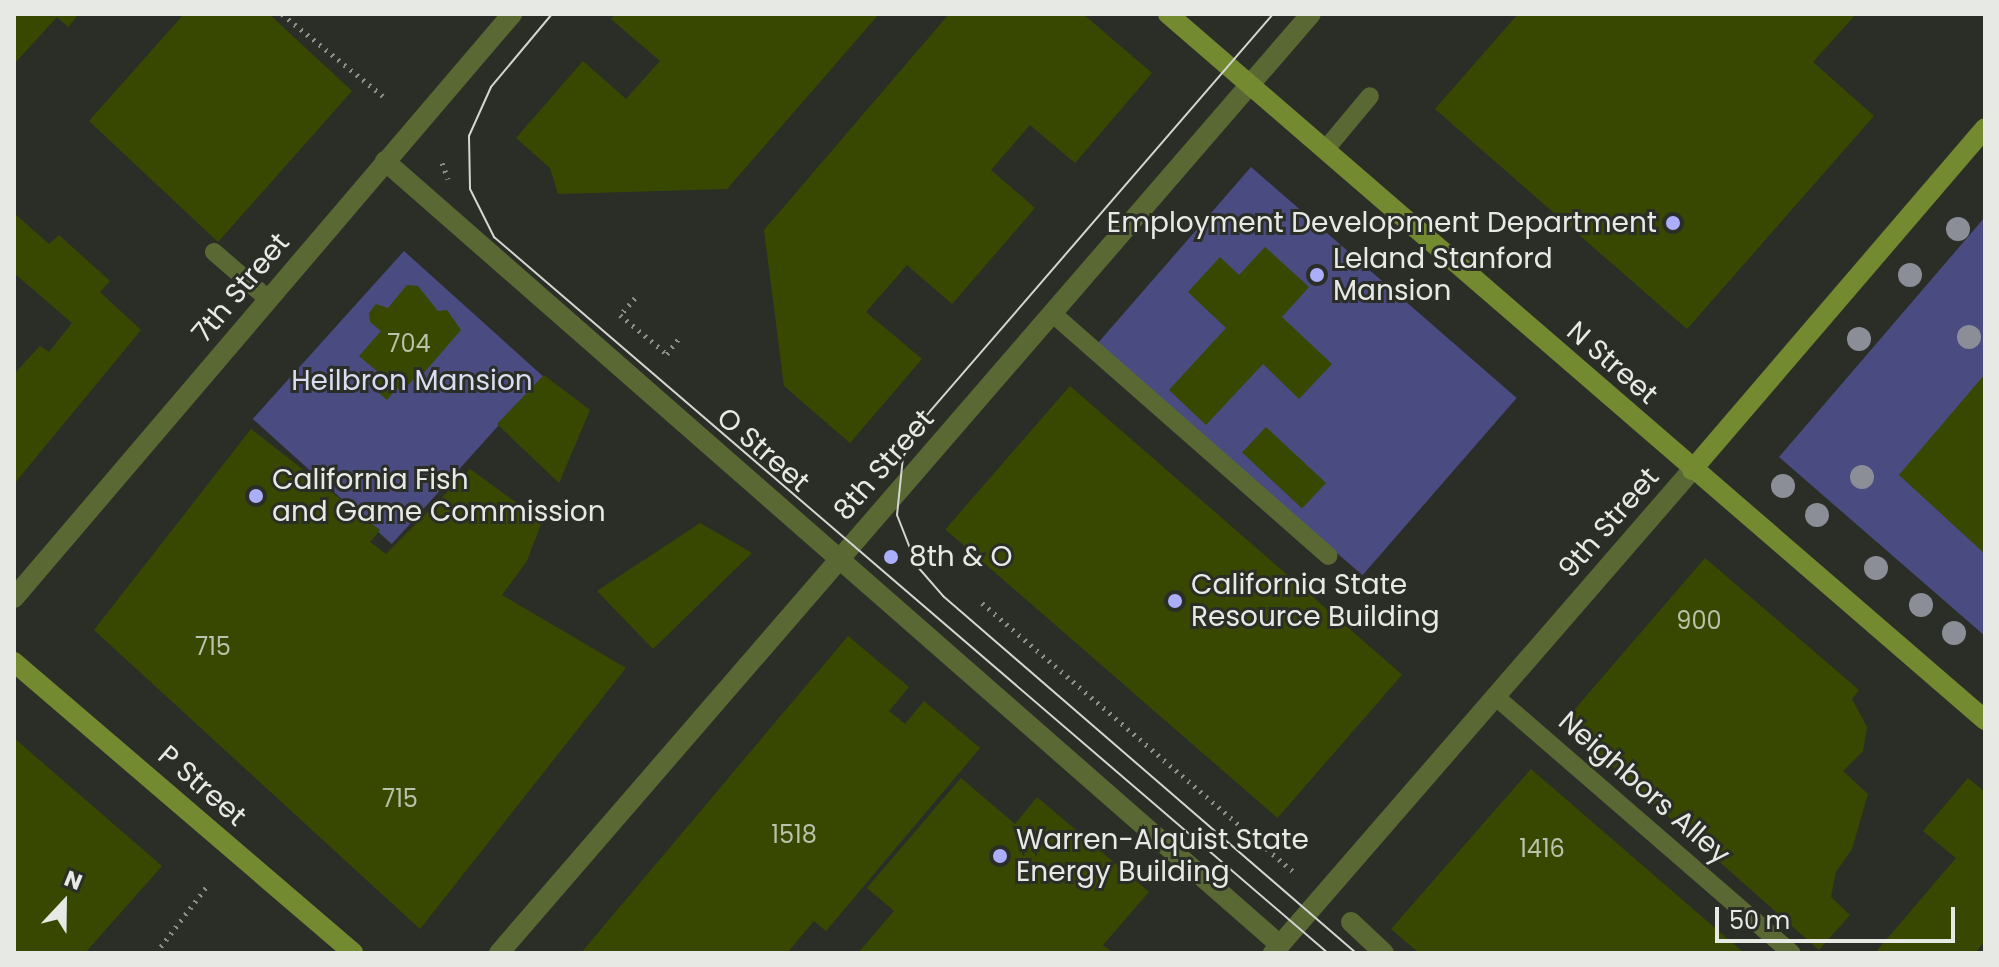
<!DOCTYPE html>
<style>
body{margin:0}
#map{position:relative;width:1999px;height:967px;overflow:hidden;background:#2b2e27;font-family:Poppins,sans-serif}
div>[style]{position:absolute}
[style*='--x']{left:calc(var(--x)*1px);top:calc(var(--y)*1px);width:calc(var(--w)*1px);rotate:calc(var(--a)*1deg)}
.green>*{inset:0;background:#4a4b80;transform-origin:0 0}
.building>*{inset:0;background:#394801;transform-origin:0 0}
.path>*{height:5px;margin-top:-2.5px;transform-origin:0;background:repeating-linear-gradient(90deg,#8b8e89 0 2px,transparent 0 8px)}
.service>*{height:18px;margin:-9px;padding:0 9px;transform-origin:9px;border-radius:9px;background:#5a6934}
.pedestrian>*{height:20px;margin:-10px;padding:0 10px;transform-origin:10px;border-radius:10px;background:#5a6934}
.minor>*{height:20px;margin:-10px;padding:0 10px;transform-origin:10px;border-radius:10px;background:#5a6934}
.tertiary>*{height:20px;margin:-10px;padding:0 10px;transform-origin:10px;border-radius:10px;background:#5a6934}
.secondary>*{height:20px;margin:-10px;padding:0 10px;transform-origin:10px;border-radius:10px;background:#738a31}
.tram>*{height:2px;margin:-1px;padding:0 1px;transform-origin:1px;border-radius:1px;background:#d3d5d0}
.trees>*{width:24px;height:24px;margin:-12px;border-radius:50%;background:#8b8e96}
.dots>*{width:22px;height:22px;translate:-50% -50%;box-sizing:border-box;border:4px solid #2b2e27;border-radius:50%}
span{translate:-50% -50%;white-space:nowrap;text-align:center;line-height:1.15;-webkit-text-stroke:6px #2b2e27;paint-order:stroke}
.number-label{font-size:24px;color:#bcc1ac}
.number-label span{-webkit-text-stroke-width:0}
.poi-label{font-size:28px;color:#e7e9e5}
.right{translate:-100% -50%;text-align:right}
.left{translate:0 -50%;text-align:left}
.street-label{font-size:28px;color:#e7e9e5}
.park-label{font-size:28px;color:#dadcf1}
.frame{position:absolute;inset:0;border:16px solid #e7e9e5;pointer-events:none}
.north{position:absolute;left:24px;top:863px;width:80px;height:80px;-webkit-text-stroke:6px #2b2e27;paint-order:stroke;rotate:22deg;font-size:22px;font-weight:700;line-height:32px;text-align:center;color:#e7e9e5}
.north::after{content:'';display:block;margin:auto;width:28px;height:36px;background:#e7e9e5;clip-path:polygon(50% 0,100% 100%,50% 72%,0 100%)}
.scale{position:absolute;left:1715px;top:907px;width:240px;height:36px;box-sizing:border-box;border:4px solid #e7e9e5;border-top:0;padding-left:10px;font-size:24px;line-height:28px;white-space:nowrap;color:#e7e9e5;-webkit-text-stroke:6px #2b2e27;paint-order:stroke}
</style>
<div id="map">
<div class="green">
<div style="left:1251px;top:167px;width:352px;height:235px;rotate:41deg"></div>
<div style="clip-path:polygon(1985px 217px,1985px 636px,1779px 457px)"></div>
<div style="left:404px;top:251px;width:187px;height:226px;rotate:42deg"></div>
</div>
<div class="building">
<div style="clip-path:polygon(14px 14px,79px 14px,68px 27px,57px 17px,14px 64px)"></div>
<div style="clip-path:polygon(184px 14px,269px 14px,352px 91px,218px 242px,89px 121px)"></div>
<div style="clip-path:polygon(616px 14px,879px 14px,727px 189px,558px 194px,550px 168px,516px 138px,583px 61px,626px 99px,660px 61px,611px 19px)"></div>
<div style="clip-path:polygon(949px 14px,1083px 14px,1152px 73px,1075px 163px,1030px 125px,991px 170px,1035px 208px,952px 304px,907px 265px,866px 312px,922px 359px,850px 443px,784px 386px,764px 230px)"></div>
<div style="clip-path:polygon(1518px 14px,1856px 14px,1813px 62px,1874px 116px,1687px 329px,1435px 109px)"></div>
<div style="clip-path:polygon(14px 213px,49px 244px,59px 235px,110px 281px,100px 292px,141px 330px,14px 484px,14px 374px,40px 346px,49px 352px,72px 323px,14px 273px)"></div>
<div style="clip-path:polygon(1265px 247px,1309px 287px,1282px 317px,1332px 364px,1299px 399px,1263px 364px,1206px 425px,1169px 390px,1226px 328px,1188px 292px,1220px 257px,1239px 275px)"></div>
<div style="clip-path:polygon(407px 285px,418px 286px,438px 311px,447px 310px,461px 330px,423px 374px,420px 372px,402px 392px,397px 388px,387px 400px,368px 384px,378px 372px,359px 356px,381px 331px,370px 322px,369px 313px,376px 304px,388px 308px)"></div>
<div style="clip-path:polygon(1985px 374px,1985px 554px,1899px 475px)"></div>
<div style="clip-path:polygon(544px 375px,590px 410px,559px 483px,497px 424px)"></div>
<div style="left:1070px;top:386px;width:440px;height:190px;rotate:41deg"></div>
<div style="left:1266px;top:427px;width:82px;height:35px;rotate:43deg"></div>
<div style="clip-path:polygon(251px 429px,380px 530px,370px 542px,386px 554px,470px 469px,542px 521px,527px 561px,502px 595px,626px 668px,420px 929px,94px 630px)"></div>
<div style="clip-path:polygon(700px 523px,752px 553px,653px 649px,597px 591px)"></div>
<div style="clip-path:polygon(1705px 558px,1859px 690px,1852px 699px,1867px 727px,1863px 751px,1843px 771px,1868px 794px,1852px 849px,1836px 872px,1831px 897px,1850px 915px,1819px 950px,1563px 723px)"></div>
<div style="clip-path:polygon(848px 636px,909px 687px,889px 711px,905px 724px,924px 701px,980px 748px,826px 931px,814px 921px,787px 953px,581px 953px)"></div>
<div style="clip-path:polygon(14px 738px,162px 866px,85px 953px,14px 953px)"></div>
<div style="clip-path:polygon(1531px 769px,1744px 953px,1419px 953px,1391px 929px)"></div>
<div style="clip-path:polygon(961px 778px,1015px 824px,1037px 797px,1149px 892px,1103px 945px,1113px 953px,858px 953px,894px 911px,867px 888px)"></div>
<div style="clip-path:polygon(1968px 778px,1985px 792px,1985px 941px,1975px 953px,1875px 953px,1956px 858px,1923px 831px)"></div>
</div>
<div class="path">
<div style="--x:282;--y:14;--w:130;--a:39.1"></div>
<div style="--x:442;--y:163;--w:17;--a:69"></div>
<div style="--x:635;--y:298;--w:23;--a:131"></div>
<div style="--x:620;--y:315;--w:61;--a:39.7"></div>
<div style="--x:667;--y:354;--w:21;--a:-53"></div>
<div style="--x:982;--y:603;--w:412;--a:40.8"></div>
<div style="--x:156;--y:953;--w:84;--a:-52.7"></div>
</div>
<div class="service">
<div style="--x:1325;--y:150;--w:70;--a:-50.2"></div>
<div style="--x:214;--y:252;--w:72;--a:41"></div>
<div style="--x:1052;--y:313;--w:368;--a:41.3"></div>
<div style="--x:1496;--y:697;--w:391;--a:40.9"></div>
</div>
<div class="pedestrian">
<div style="--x:1351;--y:922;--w:45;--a:43.2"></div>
</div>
<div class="minor">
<div style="--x:385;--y:161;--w:1190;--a:41.22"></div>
<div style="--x:14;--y:598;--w:768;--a:-49.54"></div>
<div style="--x:499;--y:953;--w:1241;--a:-49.15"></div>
</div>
<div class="tertiary">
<div style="--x:1273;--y:953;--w:639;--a:-49.06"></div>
</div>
<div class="secondary">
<div style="--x:1168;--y:14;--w:1080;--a:40.83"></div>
<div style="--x:1692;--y:470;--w:450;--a:-49.4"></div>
<div style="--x:14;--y:662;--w:447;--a:40.6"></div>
</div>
<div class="tram">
<div style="--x:552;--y:14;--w:95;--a:129.9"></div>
<div style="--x:491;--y:87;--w:54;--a:114.2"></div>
<div style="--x:469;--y:136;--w:53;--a:88.9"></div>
<div style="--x:470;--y:189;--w:54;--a:63.4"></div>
<div style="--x:494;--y:237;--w:1099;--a:40.65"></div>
<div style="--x:1273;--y:14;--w:531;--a:130.8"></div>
<div style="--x:926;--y:416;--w:47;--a:119.3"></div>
<div style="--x:903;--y:457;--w:58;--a:95.9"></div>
<div style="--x:897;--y:515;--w:55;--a:68.6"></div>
<div style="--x:917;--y:566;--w:40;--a:49"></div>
<div style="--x:943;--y:596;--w:546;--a:40.84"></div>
</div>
<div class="trees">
<div style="left:1958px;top:229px"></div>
<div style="left:1910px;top:275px"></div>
<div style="left:1969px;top:337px"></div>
<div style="left:1859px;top:339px"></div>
<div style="left:1862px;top:477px"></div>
<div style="left:1783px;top:486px"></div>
<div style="left:1817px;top:515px"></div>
<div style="left:1876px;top:568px"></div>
<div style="left:1921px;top:605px"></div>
<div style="left:1954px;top:633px"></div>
</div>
<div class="dots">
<div style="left:1673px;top:223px;background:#abaffb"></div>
<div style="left:1317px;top:275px;background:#abaffb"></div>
<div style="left:256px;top:496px;background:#abaffb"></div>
<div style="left:891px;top:557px;background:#abaffb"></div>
<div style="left:1175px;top:601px;background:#abaffb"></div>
<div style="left:1000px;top:856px;background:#abaffb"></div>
</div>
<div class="number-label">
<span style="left:409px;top:344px">704</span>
<span style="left:1699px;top:621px">900</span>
<span style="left:213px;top:647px">715</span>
<span style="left:400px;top:799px">715</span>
<span style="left:794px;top:835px">1518</span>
<span style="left:1542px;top:849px">1416</span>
</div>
<div class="poi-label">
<span class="right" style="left:1657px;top:223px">Employment Development Department</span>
<span class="left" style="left:1333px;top:275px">Leland Stanford<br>Mansion</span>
<span class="left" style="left:272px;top:496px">California Fish<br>and Game Commission</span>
<span class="left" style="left:909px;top:557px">8th &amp; O</span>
<span class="left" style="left:1191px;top:601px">California State<br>Resource Building</span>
<span class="left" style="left:1016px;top:856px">Warren-Alquist State<br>Energy Building</span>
</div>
<div class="street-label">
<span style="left:241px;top:288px;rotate:-50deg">7th Street</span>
<span style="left:1612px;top:363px;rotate:41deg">N Street</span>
<span style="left:763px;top:450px;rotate:41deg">O Street</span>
<span style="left:884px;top:465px;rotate:-49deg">8th Street</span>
<span style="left:1609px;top:523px;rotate:-49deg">9th Street</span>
<span style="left:202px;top:786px;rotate:41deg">P Street</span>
<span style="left:1644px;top:788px;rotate:41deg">Neighbors Alley</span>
</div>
<div class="park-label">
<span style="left:412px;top:381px">Heilbron Mansion</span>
</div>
<div class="frame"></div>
<div class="north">N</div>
<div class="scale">50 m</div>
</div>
